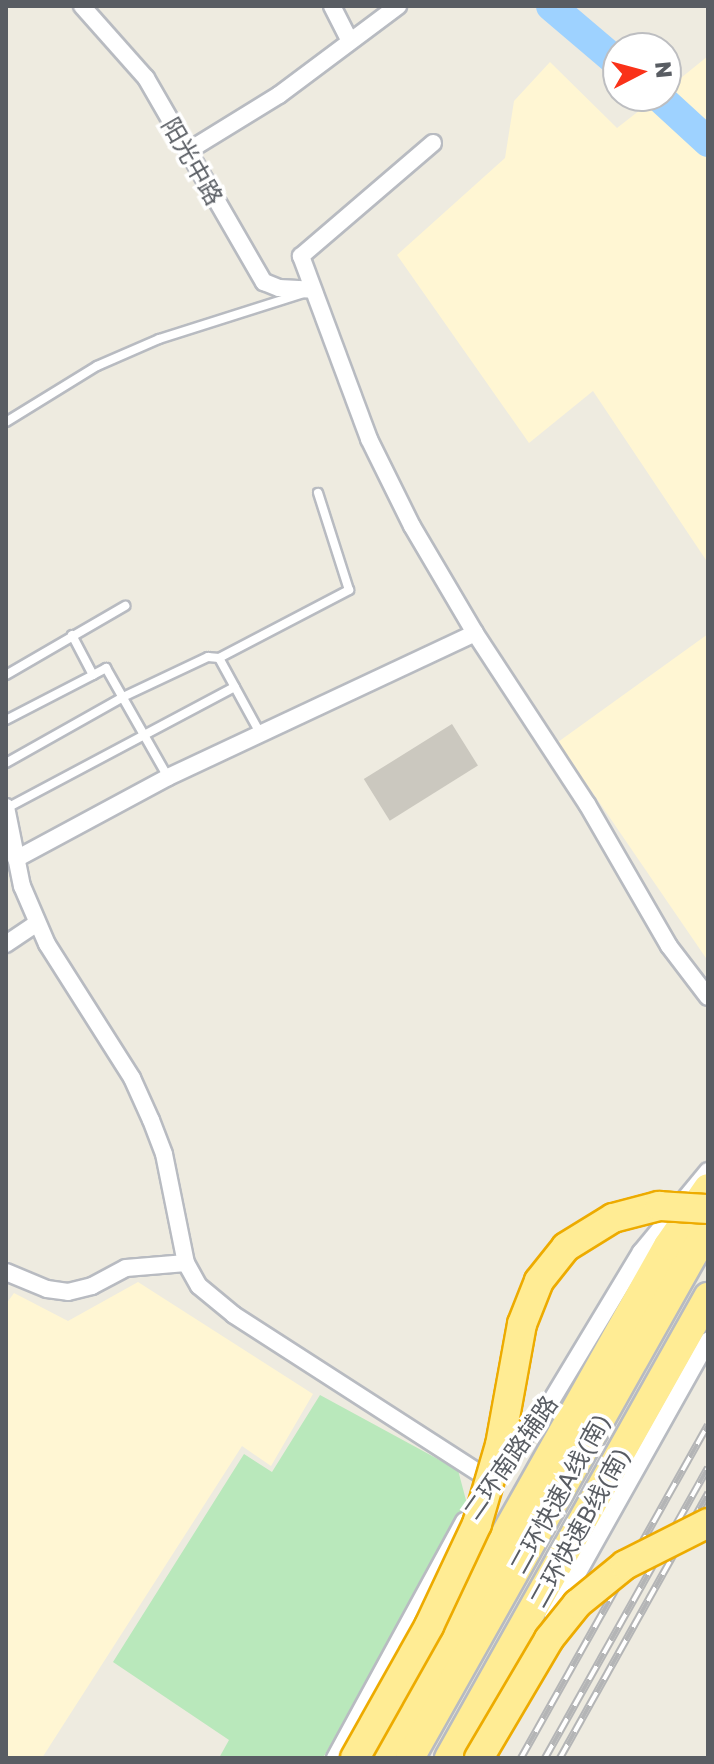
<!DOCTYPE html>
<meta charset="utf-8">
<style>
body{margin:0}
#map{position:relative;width:714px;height:1764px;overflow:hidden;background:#eeebe0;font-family:"Golos Text","Noto Sans SC",sans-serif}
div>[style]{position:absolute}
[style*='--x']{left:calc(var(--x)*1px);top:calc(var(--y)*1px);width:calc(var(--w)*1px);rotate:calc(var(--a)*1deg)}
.commercial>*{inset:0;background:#fff6d3}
.green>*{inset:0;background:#b9e8bb}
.river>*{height:30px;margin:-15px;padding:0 15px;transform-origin:15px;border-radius:15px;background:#9ed2ff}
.building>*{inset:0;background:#cbc8bf;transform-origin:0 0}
.roads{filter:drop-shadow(2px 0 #b8bbc1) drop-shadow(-2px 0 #b8bbc1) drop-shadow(0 2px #b8bbc1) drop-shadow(0 -2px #b8bbc1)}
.service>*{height:8px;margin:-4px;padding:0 4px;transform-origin:4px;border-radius:4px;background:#fff}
.minor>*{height:16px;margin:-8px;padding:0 8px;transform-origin:8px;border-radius:8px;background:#fff}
.trunk>*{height:28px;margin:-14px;padding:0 14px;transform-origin:14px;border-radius:14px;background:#ffec94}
.rail>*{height:8px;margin-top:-4px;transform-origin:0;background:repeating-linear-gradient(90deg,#fff 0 15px,#b4b5b6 0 30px);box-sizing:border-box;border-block:2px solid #b4b5b6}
.bridges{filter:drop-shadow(2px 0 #edab00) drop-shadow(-2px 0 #edab00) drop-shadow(0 2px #edab00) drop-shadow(0 -2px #edab00)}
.trunk-bridge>*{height:28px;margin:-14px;padding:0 14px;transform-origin:14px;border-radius:14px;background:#ffec94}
span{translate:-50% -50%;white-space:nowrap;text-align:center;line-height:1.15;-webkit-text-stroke:7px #fff;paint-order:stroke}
.street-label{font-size:24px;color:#595d63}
.frame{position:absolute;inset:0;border:8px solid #595d63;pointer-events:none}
.north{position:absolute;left:602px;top:32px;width:80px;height:80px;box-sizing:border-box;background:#fff;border:2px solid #bdbec1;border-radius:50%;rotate:84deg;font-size:22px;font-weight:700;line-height:32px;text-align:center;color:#595d63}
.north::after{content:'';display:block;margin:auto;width:28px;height:36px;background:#fa3219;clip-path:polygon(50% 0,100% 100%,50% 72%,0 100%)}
</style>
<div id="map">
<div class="commercial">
<div style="clip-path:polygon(708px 56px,708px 563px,593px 391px,529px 443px,397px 255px,505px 158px,514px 101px,550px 62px,617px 128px,658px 96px,666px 96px,666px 90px)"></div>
<div style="clip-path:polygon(708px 634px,708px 961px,558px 742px)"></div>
<div style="clip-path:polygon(138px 1282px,313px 1394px,271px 1466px,242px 1446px,42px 1758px,6px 1758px,6px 1304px,14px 1293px,68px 1321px)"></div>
</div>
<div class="green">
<div style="clip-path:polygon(320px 1395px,458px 1470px,467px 1504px,323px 1758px,219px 1758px,229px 1740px,113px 1662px,244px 1454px,272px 1472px)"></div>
</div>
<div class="river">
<div style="--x:551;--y:6;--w:88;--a:40.4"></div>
<div style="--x:658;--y:96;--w:68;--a:42.6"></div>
</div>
<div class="building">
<div style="left:452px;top:724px;width:49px;height:104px;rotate:58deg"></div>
</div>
<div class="roads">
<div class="service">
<div style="--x:6;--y:422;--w:107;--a:-31.6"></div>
<div style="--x:97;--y:366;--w:68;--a:-23.5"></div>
<div style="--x:159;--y:339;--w:149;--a:-17.6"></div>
<div style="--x:72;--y:635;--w:45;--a:62.3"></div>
<div style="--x:93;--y:675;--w:15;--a:-28"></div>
<div style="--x:106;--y:668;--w:125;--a:60.4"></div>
<div style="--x:219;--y:658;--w:85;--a:61.3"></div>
<div style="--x:6;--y:675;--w:138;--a:-30.1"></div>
<div style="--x:6;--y:720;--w:98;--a:-27.3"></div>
<div style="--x:6;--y:763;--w:134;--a:-29.4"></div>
<div style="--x:123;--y:697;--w:94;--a:-25.2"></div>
<div style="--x:208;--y:657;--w:11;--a:5"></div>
<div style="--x:219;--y:658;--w:147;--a:-27.6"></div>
<div style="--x:349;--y:590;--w:102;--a:-107.7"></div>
<div style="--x:7;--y:808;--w:258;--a:-28"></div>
</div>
<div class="minor">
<div style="--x:82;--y:6;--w:96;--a:48.4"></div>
<div style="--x:146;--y:78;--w:236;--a:60"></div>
<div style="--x:264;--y:282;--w:16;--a:22"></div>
<div style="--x:279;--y:288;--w:34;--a:3"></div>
<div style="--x:332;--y:6;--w:39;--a:63"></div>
<div style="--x:433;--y:143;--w:174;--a:139.4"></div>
<div style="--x:301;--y:256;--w:195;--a:69.6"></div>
<div style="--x:369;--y:439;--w:97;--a:63.7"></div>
<div style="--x:412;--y:526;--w:124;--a:59.5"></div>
<div style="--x:475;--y:633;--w:204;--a:56.8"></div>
<div style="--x:587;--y:804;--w:164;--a:60"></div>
<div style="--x:669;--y:946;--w:64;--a:52.6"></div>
<div style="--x:188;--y:151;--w:107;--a:-31.6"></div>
<div style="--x:279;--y:95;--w:149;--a:-36.8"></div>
<div style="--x:6;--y:807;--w:81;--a:78.6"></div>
<div style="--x:22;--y:886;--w:63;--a:66.7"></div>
<div style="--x:47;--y:944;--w:159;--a:57.6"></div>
<div style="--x:132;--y:1078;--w:46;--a:65.7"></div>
<div style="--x:151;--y:1120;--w:36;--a:69"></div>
<div style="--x:164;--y:1154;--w:111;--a:78.6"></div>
<div style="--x:186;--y:1263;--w:26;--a:61"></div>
<div style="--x:199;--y:1286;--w:45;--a:39.6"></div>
<div style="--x:234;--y:1315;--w:305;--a:32.8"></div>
<div style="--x:16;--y:859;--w:173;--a:-28.3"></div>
<div style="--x:168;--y:777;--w:339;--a:-25.1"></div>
<div style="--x:6;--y:944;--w:37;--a:-34"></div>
<div style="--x:6;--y:1272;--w:44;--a:22.5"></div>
<div style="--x:47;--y:1289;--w:21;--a:8"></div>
<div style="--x:68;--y:1292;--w:25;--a:-14"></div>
<div style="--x:92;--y:1286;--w:38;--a:-28"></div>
<div style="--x:126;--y:1268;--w:60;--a:-4.8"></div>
<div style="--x:500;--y:1468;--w:73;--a:-51.7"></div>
<div style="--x:545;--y:1411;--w:186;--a:-58.9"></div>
<div style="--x:641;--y:1252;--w:105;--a:-50.4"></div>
<div style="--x:553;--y:1617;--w:317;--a:-60.7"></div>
<div style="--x:335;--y:1758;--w:270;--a:-61.4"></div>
</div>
<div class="trunk">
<div style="--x:379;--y:1758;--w:588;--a:-60.56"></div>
<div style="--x:668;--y:1246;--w:70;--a:-55.4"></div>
<div style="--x:410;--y:1758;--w:608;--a:-60.65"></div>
<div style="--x:449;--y:1758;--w:529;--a:-60.67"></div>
</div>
</div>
<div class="rail">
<div style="--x:521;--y:1758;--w:382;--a:-60.7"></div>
<div style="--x:545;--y:1758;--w:333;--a:-60.7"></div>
<div style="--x:560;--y:1758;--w:304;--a:-60.8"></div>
</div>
<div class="bridges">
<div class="trunk-bridge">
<div style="--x:355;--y:1758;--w:151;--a:-60.7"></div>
<div style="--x:429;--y:1626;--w:113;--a:-64.8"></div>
<div style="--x:477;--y:1524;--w:82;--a:-73.8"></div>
<div style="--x:500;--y:1445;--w:123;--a:-79.7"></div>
<div style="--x:522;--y:1324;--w:46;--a:-68.4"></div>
<div style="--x:539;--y:1281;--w:43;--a:-51.5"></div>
<div style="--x:566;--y:1247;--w:55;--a:-31.7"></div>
<div style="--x:613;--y:1218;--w:48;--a:-14.6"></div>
<div style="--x:659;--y:1206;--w:49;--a:3.5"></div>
<div style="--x:479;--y:1758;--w:138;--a:-59.5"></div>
<div style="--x:549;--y:1639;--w:45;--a:-51.3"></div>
<div style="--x:577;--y:1604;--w:62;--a:-39.1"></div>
<div style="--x:625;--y:1565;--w:93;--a:-26.8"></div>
</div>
</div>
<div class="street-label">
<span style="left:193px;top:161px;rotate:60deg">阳光中路</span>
<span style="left:510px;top:1457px;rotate:-55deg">二环南路辅路</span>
<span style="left:559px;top:1493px;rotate:-61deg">二环快速A线(南)</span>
<span style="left:579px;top:1527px;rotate:-61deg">二环快速B线(南)</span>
</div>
<div class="frame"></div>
<div class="north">N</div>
</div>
